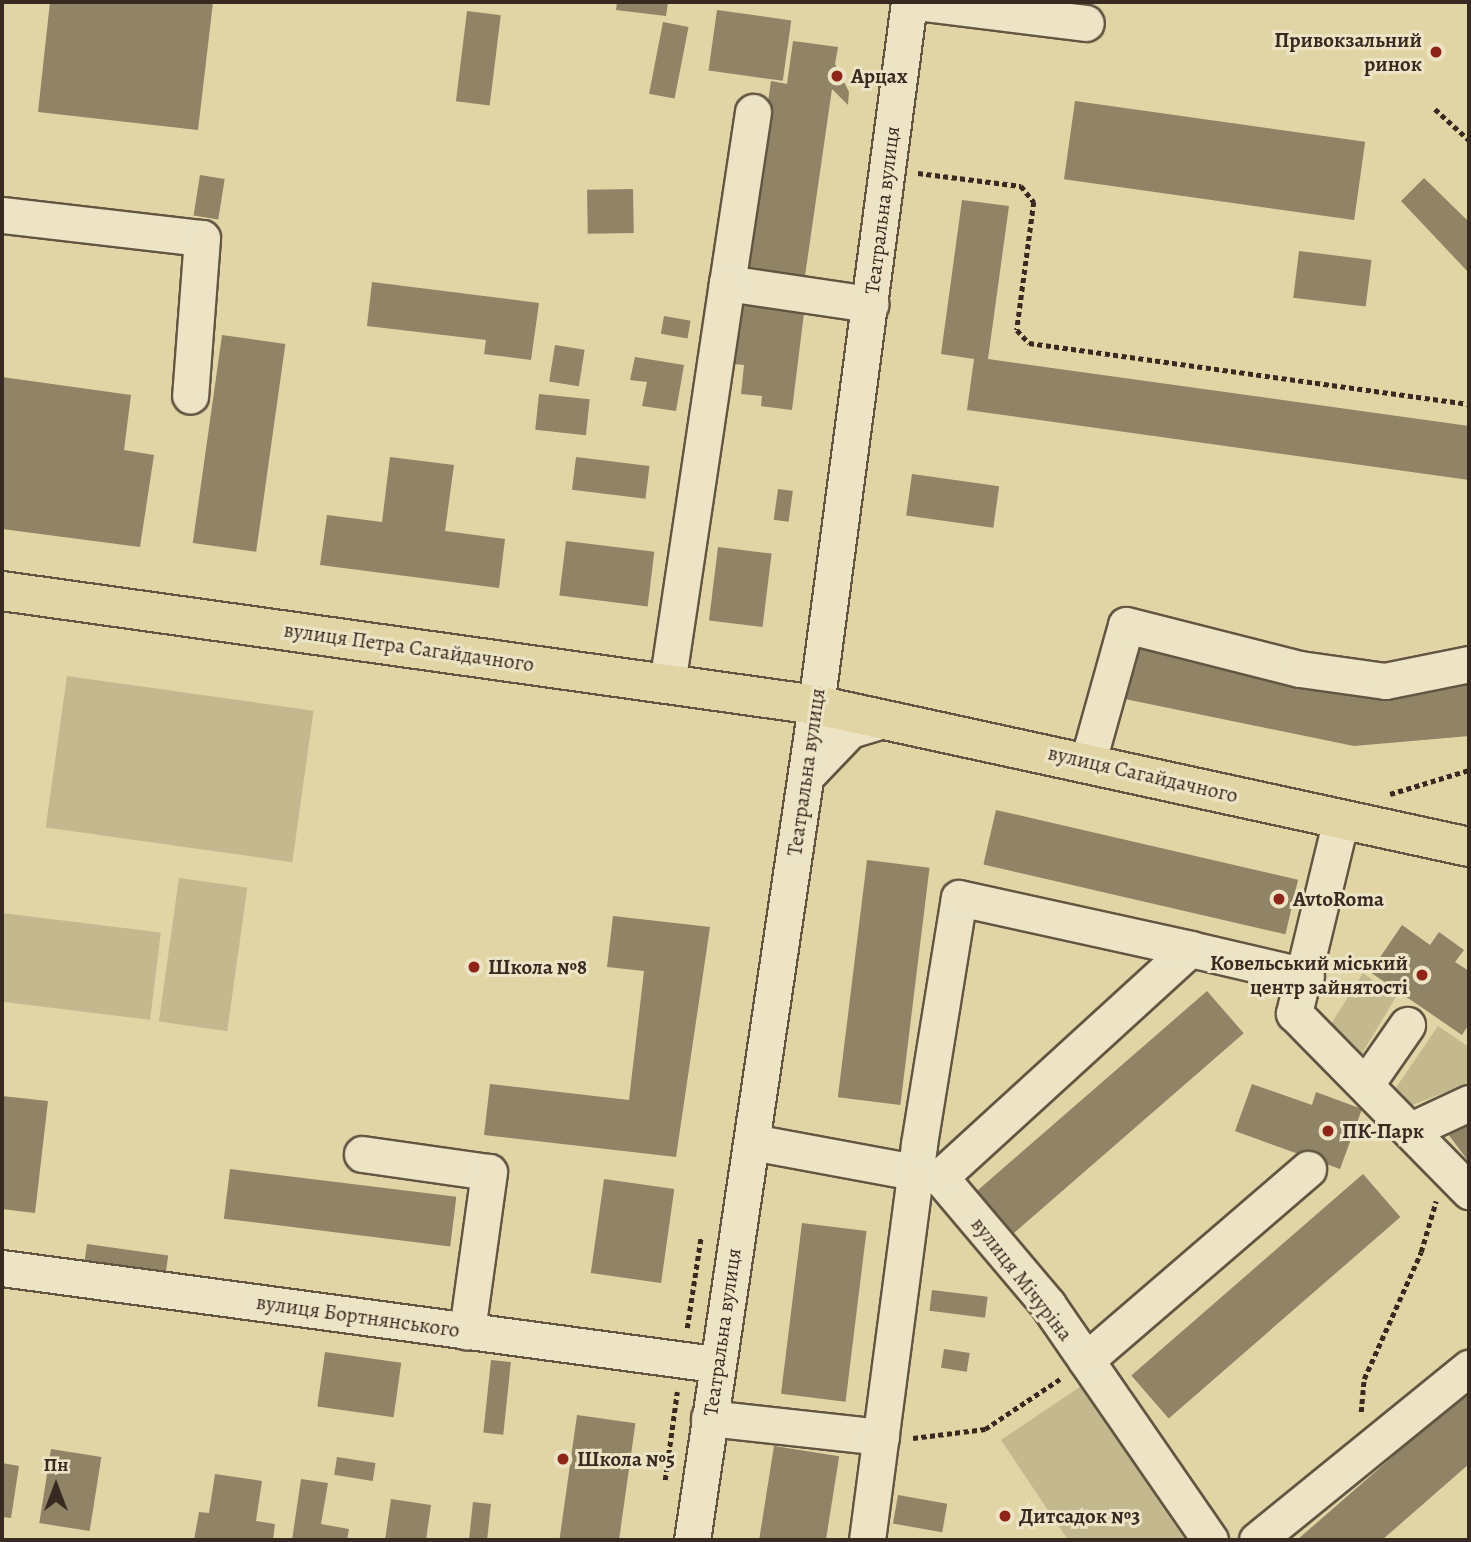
<!DOCTYPE html>
<meta charset="utf-8">
<style>
body{margin:0}
#map{position:relative;width:1471px;height:1542px;overflow:hidden;background:#e1d5a6;font-family:Alegreya,serif}
div>[style]{position:absolute}
[style*='--x']{left:calc(var(--x)*1px);top:calc(var(--y)*1px);width:calc(var(--w)*1px);rotate:calc(var(--a)*1deg)}
.green>*{inset:0;background:#c4b88f;transform-origin:0 0}
.building>*{inset:0;background:#908366;transform-origin:0 0}
.path>*{height:4.5px;margin-top:-2.25px;transform-origin:0;background:repeating-linear-gradient(90deg,#392a21 0 5px,transparent 0 8.5px)}
.roads{filter:drop-shadow(2px 0 #635542) drop-shadow(-2px 0 #635542) drop-shadow(0 2px #635542) drop-shadow(0 -2px #635542)}
.minor>*{height:35px;margin:-17.5px;padding:0 17.5px;transform-origin:17.5px;border-radius:17.5px;background:#ece4c5}
.major>*{height:38px;margin:-19px;padding:0 19px;transform-origin:19px;border-radius:19px;background:#e1d5a6}
.dots>*{width:19px;height:19px;translate:-50% -50%;box-sizing:border-box;border:4px solid #ece4c5;border-radius:50%}
span{translate:-50% -50%;white-space:nowrap;text-align:center;line-height:1.15;-webkit-text-stroke:6px #ece4c5;paint-order:stroke}
.poi-label{font-size:21px;color:#392a21;font-weight:700}
.right{translate:-100% -50%;text-align:right}
.left{translate:0 -50%;text-align:left}
.street-label{font-size:21px;color:#392a21}
.frame{position:absolute;inset:0;border:4px solid #392a21;pointer-events:none}
.north{position:absolute;left:21px;top:1451px;width:70px;height:70px;-webkit-text-stroke:5px #ece4c5;paint-order:stroke;rotate:0deg;font-size:19px;font-weight:700;line-height:28px;text-align:center;color:#392a21}
.north::after{content:'';display:block;margin:auto;width:24px;height:32px;background:#392a21;clip-path:polygon(50% 0,100% 100%,50% 72%,0 100%)}
</style>
<div id="map">
<div class="green">
<div style="left:67px;top:676px;width:249px;height:153px;rotate:8deg"></div>
<div style="left:179px;top:878px;width:69px;height:145px;rotate:8deg"></div>
<div style="left:2px;top:913px;width:160px;height:88px;rotate:7deg"></div>
<div style="clip-path:polygon(1363px 973px,1396px 997px,1361px 1055px,1331px 1024px)"></div>
<div style="clip-path:polygon(1438px 1026px,1469px 1047px,1469px 1083px,1410px 1106px,1393px 1092px)"></div>
<div style="clip-path:polygon(1081px 1386px,1185px 1540px,1068px 1540px,1001px 1440px)"></div>
</div>
<div class="building">
<div style="clip-path:polygon(50px 2px,213px 2px,198px 130px,38px 112px)"></div>
<div style="clip-path:polygon(617px 2px,668px 2px,666px 16px,616px 10px)"></div>
<div style="left:717px;top:10px;width:75px;height:61px;rotate:8deg"></div>
<div style="left:467px;top:11px;width:34px;height:91px;rotate:7deg"></div>
<div style="left:663px;top:22px;width:26px;height:73px;rotate:11deg"></div>
<div style="clip-path:polygon(793px 41px,838px 47px,835px 64px,849px 92px,848px 105px,832px 89px,804px 283px,743px 274px,771px 81px,787px 84px)"></div>
<div style="left:1075px;top:101px;width:293px;height:79px;rotate:8deg"></div>
<div style="left:200px;top:175px;width:25px;height:41px;rotate:9deg"></div>
<div style="clip-path:polygon(1424px 178px,1469px 222px,1469px 273px,1401px 201px)"></div>
<div style="left:633px;top:189px;width:44px;height:46px;rotate:89deg"></div>
<div style="clip-path:polygon(962px 200px,1009px 206px,988px 359px,1469px 426px,1469px 480px,967px 410px,974px 359px,941px 354px)"></div>
<div style="left:1299px;top:251px;width:73px;height:47px;rotate:7deg"></div>
<div style="clip-path:polygon(372px 282px,539px 303px,531px 360px,484px 354px,486px 340px,367px 326px)"></div>
<div style="clip-path:polygon(741px 305px,804px 313px,792px 410px,761px 406px,762px 396px,741px 394px,744px 365px,733px 364px)"></div>
<div style="left:664px;top:316px;width:27px;height:18px;rotate:10deg"></div>
<div style="left:222px;top:335px;width:64px;height:210px;rotate:8deg"></div>
<div style="left:555px;top:345px;width:30px;height:37px;rotate:9deg"></div>
<div style="clip-path:polygon(635px 357px,684px 365px,676px 411px,642px 406px,647px 382px,630px 380px)"></div>
<div style="clip-path:polygon(2px 377px,131px 395px,124px 450px,154px 455px,140px 547px,2px 529px)"></div>
<div style="left:539px;top:394px;width:51px;height:36px;rotate:6deg"></div>
<div style="clip-path:polygon(390px 457px,454px 465px,445px 531px,505px 539px,499px 588px,320px 565px,327px 515px,382px 522px)"></div>
<div style="left:576px;top:457px;width:74px;height:33px;rotate:7deg"></div>
<div style="left:912px;top:474px;width:88px;height:42px;rotate:8deg"></div>
<div style="left:778px;top:489px;width:15px;height:31px;rotate:8deg"></div>
<div style="left:566px;top:541px;width:89px;height:55px;rotate:7deg"></div>
<div style="left:718px;top:547px;width:54px;height:74px;rotate:7deg"></div>
<div style="clip-path:polygon(1128px 645px,1366px 692px,1469px 677px,1469px 736px,1354px 746px,1120px 698px)"></div>
<div style="left:996px;top:810px;width:310px;height:56px;rotate:13deg"></div>
<div style="left:867px;top:860px;width:63px;height:239px;rotate:7deg"></div>
<div style="clip-path:polygon(613px 916px,710px 927px,676px 1157px,484px 1135px,490px 1084px,629px 1100px,644px 971px,607px 967px)"></div>
<div style="clip-path:polygon(1402px 925px,1430px 945px,1439px 932px,1464px 950px,1455px 962px,1469px 971px,1469px 1024px,1462px 1035px,1370px 972px)"></div>
<div style="left:1207px;top:991px;width:56px;height:306px;rotate:49deg"></div>
<div style="clip-path:polygon(1252px 1084px,1312px 1105px,1316px 1092px,1362px 1109px,1340px 1169px,1235px 1131px)"></div>
<div style="clip-path:polygon(2px 1096px,48px 1101px,35px 1213px,2px 1209px)"></div>
<div style="clip-path:polygon(1469px 1118px,1469px 1162px,1448px 1134px)"></div>
<div style="left:230px;top:1169px;width:228px;height:50px;rotate:7deg"></div>
<div style="left:1363px;top:1174px;width:57px;height:307px;rotate:49deg"></div>
<div style="left:604px;top:1179px;width:71px;height:95px;rotate:8deg"></div>
<div style="left:802px;top:1223px;width:65px;height:172px;rotate:7deg"></div>
<div style="left:87px;top:1244px;width:82px;height:22px;rotate:8deg"></div>
<div style="left:932px;top:1290px;width:56px;height:21px;rotate:7deg"></div>
<div style="left:944px;top:1349px;width:26px;height:19px;rotate:9deg"></div>
<div style="left:325px;top:1352px;width:77px;height:55px;rotate:8deg"></div>
<div style="left:491px;top:1360px;width:20px;height:73px;rotate:6deg"></div>
<div style="clip-path:polygon(1469px 1390px,1469px 1464px,1382px 1540px,1297px 1540px)"></div>
<div style="left:577px;top:1415px;width:59px;height:126px;rotate:8deg"></div>
<div style="left:774px;top:1446px;width:66px;height:95px;rotate:9deg"></div>
<div style="left:51px;top:1449px;width:51px;height:75px;rotate:9deg"></div>
<div style="left:337px;top:1457px;width:39px;height:18px;rotate:9deg"></div>
<div style="clip-path:polygon(2px 1463px,19px 1466px,11px 1518px,2px 1517px)"></div>
<div style="clip-path:polygon(215px 1474px,262px 1481px,256px 1521px,275px 1524px,273px 1540px,194px 1540px,199px 1512px,209px 1513px)"></div>
<div style="clip-path:polygon(301px 1479px,328px 1483px,321px 1524px,349px 1529px,347px 1540px,292px 1540px)"></div>
<div style="left:898px;top:1495px;width:50px;height:29px;rotate:10deg"></div>
<div style="clip-path:polygon(391px 1499px,431px 1505px,426px 1540px,385px 1540px)"></div>
<div style="left:473px;top:1502px;width:18px;height:38px;rotate:6deg"></div>
</div>
<div class="path">
<div style="--x:1435;--y:109;--w:46;--a:42.4"></div>
<div style="--x:918;--y:173;--w:104;--a:7.2"></div>
<div style="--x:1021;--y:186;--w:21;--a:51"></div>
<div style="--x:1034;--y:202;--w:129;--a:97.6"></div>
<div style="--x:1017;--y:330;--w:18;--a:47"></div>
<div style="--x:1029;--y:343;--w:444;--a:7.9"></div>
<div style="--x:1390;--y:794;--w:83;--a:-16.9"></div>
<div style="--x:687;--y:1328;--w:93;--a:-81.3"></div>
<div style="--x:1361;--y:1412;--w:33;--a:-85"></div>
<div style="--x:1364;--y:1379;--w:139;--a:-65.8"></div>
<div style="--x:1421;--y:1252;--w:53;--a:-73.6"></div>
<div style="--x:913;--y:1438;--w:73;--a:-7.1"></div>
<div style="--x:985;--y:1429;--w:90;--a:-33.7"></div>
<div style="--x:665;--y:1480;--w:89;--a:-82.2"></div>
</div>
<div class="roads">
<div class="minor">
<div style="--x:917;--y:2;--w:170;--a:7.1"></div>
<div style="--x:753;--y:112;--w:173;--a:98.6"></div>
<div style="--x:727;--y:283;--w:145;--a:8.4"></div>
<div style="--x:2;--y:215;--w:201;--a:6.6"></div>
<div style="--x:202;--y:238;--w:158;--a:94.3"></div>
<div style="--x:667;--y:684;--w:405;--a:-81.5"></div>
<div style="--x:1088;--y:761;--w:141;--a:-74.4"></div>
<div style="--x:1126;--y:625;--w:179;--a:14.2"></div>
<div style="--x:1300;--y:669;--w:86;--a:8"></div>
<div style="--x:1385;--y:681;--w:86;--a:-11.4"></div>
<div style="--x:806;--y:776;--w:64;--a:-46.3"></div>
<div style="--x:850;--y:730;--w:38;--a:-17"></div>
<div style="--x:1341;--y:819;--w:200;--a:103.6"></div>
<div style="--x:1294;--y:1013;--w:250;--a:45.5"></div>
<div style="--x:1366;--y:1084;--w:72;--a:-55.2"></div>
<div style="--x:1413;--y:1129;--w:62;--a:-24.9"></div>
<div style="--x:752;--y:1142;--w:191;--a:10.5"></div>
<div style="--x:940;--y:1177;--w:167;--a:49.8"></div>
<div style="--x:1048;--y:1305;--w:285;--a:55.4"></div>
<div style="--x:362;--y:1154;--w:128;--a:8.1"></div>
<div style="--x:489;--y:1172;--w:161;--a:97.9"></div>
<div style="--x:940;--y:1177;--w:338;--a:-42.4"></div>
<div style="--x:1190;--y:949;--w:119;--a:13.1"></div>
<div style="--x:2;--y:1268;--w:718;--a:7.68"></div>
<div style="--x:1086;--y:1360;--w:293;--a:-40.7"></div>
<div style="--x:709;--y:1418;--w:173;--a:6.3"></div>
<div style="--x:692;--y:1540;--w:844;--a:-81.55"></div>
<div style="--x:816;--y:705;--w:709;--a:-82.46"></div>
<div style="--x:867;--y:1540;--w:399;--a:-82.5"></div>
<div style="--x:919;--y:1144;--w:249;--a:-80.8"></div>
<div style="--x:959;--y:898;--w:237;--a:12.4"></div>
<div style="--x:1257;--y:1540;--w:273;--a:-39.1"></div>
</div>
<div class="major">
<div style="--x:2;--y:591;--w:822;--a:7.97"></div>
<div style="--x:816;--y:705;--w:668;--a:12.27"></div>
</div>
</div>
<div class="dots">
<div style="left:1436px;top:52px;background:#8f2418"></div>
<div style="left:837px;top:76px;background:#8f2418"></div>
<div style="left:1279px;top:899px;background:#8f2418"></div>
<div style="left:474px;top:967px;background:#8f2418"></div>
<div style="left:1422px;top:975px;background:#8f2418"></div>
<div style="left:1328px;top:1131px;background:#8f2418"></div>
<div style="left:563px;top:1459px;background:#8f2418"></div>
<div style="left:1005px;top:1516px;background:#8f2418"></div>
</div>
<div class="poi-label">
<span class="right" style="left:1422px;top:52px">Привокзальний<br>ринок</span>
<span class="left" style="left:851px;top:76px">Арцах</span>
<span class="left" style="left:1293px;top:899px">AvtoRoma</span>
<span class="right" style="left:1408px;top:975px">Ковельський міський<br>центр зайнятості</span>
<span class="left" style="left:488px;top:967px">Школа №8</span>
<span class="left" style="left:1342px;top:1131px">ПК-Парк</span>
<span class="left" style="left:577px;top:1459px">Школа №5</span>
<span class="left" style="left:1019px;top:1516px">Дитсадок №3</span>
</div>
<div class="street-label">
<span style="left:882px;top:210px;rotate:-83deg">Театральна вулиця</span>
<span style="left:409px;top:647px;rotate:8deg">вулиця Петра Сагайдачного</span>
<span style="left:806px;top:772px;rotate:-82deg">Театральна вулиця</span>
<span style="left:1143px;top:774px;rotate:13deg">вулиця Сагайдачного</span>
<span style="left:1022px;top:1279px;rotate:52deg">вулиця Мічуріна</span>
<span style="left:358px;top:1316px;rotate:8deg">вулиця Бортнянського</span>
<span style="left:722px;top:1332px;rotate:-82deg">Театральна вулиця</span>
</div>
<div class="frame"></div>
<div class="north">Пн</div>
</div>
